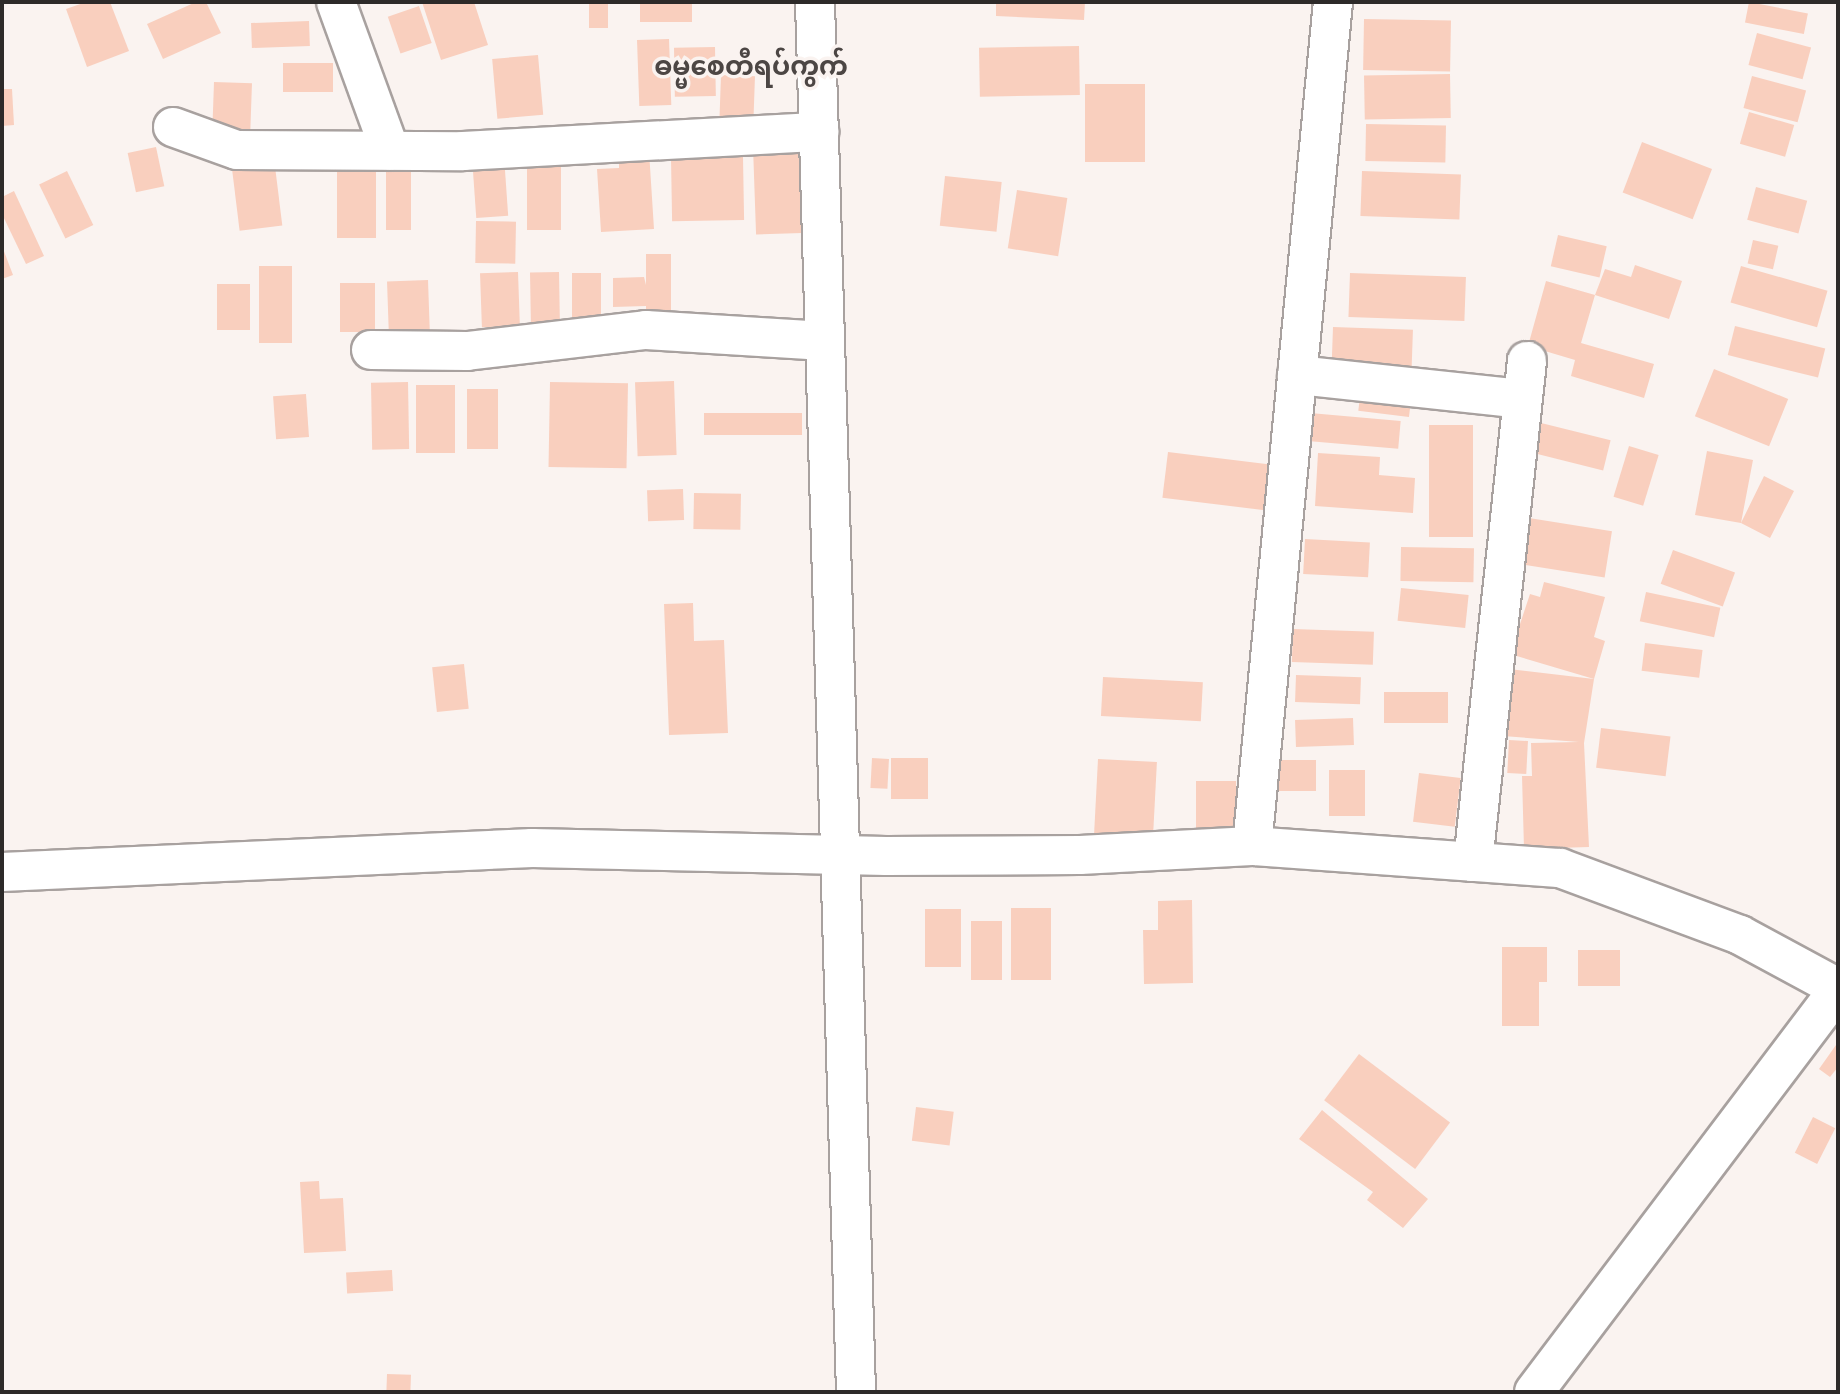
<!DOCTYPE html>
<meta charset="utf-8">
<style>
body{margin:0}
#map{position:relative;width:1840px;height:1394px;overflow:hidden;background:#faf3f0;font-family:"Playfair Display","Noto Sans Myanmar",serif}
div>[style]{position:absolute}
[style*='--x']{left:calc(var(--x)*1px);top:calc(var(--y)*1px);width:calc(var(--w)*1px);rotate:calc(var(--a)*1deg)}
.building>*{inset:0;background:#f9cfbe;transform-origin:0 0}
.roads{filter:drop-shadow(2px 0 #a8a19f) drop-shadow(-2px 0 #a8a19f) drop-shadow(0 2px #a8a19f) drop-shadow(0 -2px #a8a19f)}
.street>*{height:38px;margin:-19px;padding:0 19px;transform-origin:19px;border-radius:19px;background:#fff}
.secondary>*{height:38px;margin:-19px;padding:0 19px;transform-origin:19px;border-radius:19px;background:#fff}
span{translate:-50% -50%;white-space:nowrap;text-align:center;line-height:1.15;-webkit-text-stroke:7px #faf3f0;paint-order:stroke}
.quarter-label{font-size:26px;color:#4c4644;font-weight:700}
.frame{position:absolute;inset:0;border:4px solid #2d2a29;pointer-events:none}
</style>
<div id="map">
<div class="building">
<div style="clip-path:polygon(86px 2px,110px 2px,129px 51px,87px 67px,66px 9px)"></div>
<div style="clip-path:polygon(196px 2px,206px 2px,221px 33px,163px 59px,147px 24px)"></div>
<div style="clip-path:polygon(422px 2px,474px 2px,488px 45px,441px 60px)"></div>
<div style="left:589px;top:2px;width:19px;height:26px"></div>
<div style="left:640px;top:2px;width:52px;height:20px"></div>
<div style="clip-path:polygon(996px 2px,1085px 2px,1084px 20px,996px 16px)"></div>
<div style="left:1749px;top:2px;width:60px;height:21px;rotate:11deg"></div>
<div style="left:419px;top:6px;width:39px;height:33px;rotate:71deg"></div>
<div style="left:1364px;top:19px;width:87px;height:51px;rotate:1deg"></div>
<div style="left:309px;top:21px;width:25px;height:58px;rotate:88deg"></div>
<div style="left:1757px;top:33px;width:56px;height:33px;rotate:15deg"></div>
<div style="left:669px;top:39px;width:66px;height:32px;rotate:88deg"></div>
<div style="left:1079px;top:46px;width:49px;height:100px;rotate:89deg"></div>
<div style="left:715px;top:47px;width:49px;height:41px;rotate:89deg"></div>
<div style="left:538px;top:55px;width:60px;height:46px;rotate:85deg"></div>
<div style="left:333px;top:63px;width:29px;height:50px;rotate:90deg"></div>
<div style="left:1450px;top:74px;width:44px;height:86px;rotate:89deg"></div>
<div style="left:721px;top:75px;width:34px;height:48px;rotate:2deg"></div>
<div style="left:1752px;top:76px;width:56px;height:33px;rotate:15deg"></div>
<div style="left:214px;top:82px;width:38px;height:53px;rotate:2deg"></div>
<div style="left:1085px;top:84px;width:60px;height:78px"></div>
<div style="clip-path:polygon(2px 89px,12px 89px,14px 125px,2px 126px)"></div>
<div style="left:1749px;top:112px;width:47px;height:33px;rotate:16deg"></div>
<div style="left:1366px;top:124px;width:80px;height:37px;rotate:1deg"></div>
<div style="left:1642px;top:142px;width:75px;height:54px;rotate:21deg"></div>
<div style="left:799px;top:146px;width:87px;height:46px;rotate:88deg"></div>
<div style="left:156px;top:147px;width:40px;height:29px;rotate:78deg"></div>
<div style="clip-path:polygon(649px 151px,654px 229px,601px 232px,597px 169px,619px 168px,619px 152px)"></div>
<div style="left:504px;top:156px;width:60px;height:32px;rotate:86deg"></div>
<div style="left:743px;top:157px;width:63px;height:72px;rotate:89deg"></div>
<div style="left:274px;top:158px;width:68px;height:43px;rotate:83deg"></div>
<div style="left:527px;top:158px;width:34px;height:72px"></div>
<div style="left:386px;top:168px;width:25px;height:62px"></div>
<div style="left:337px;top:169px;width:39px;height:69px"></div>
<div style="left:67px;top:171px;width:60px;height:31px;rotate:64deg"></div>
<div style="left:1362px;top:171px;width:99px;height:45px;rotate:2deg"></div>
<div style="left:945px;top:176px;width:57px;height:50px;rotate:6deg"></div>
<div style="left:1756px;top:187px;width:53px;height:34px;rotate:15deg"></div>
<div style="left:1017px;top:190px;width:51px;height:59px;rotate:9deg"></div>
<div style="clip-path:polygon(14px 191px,44px 256px,26px 264px,2px 214px,2px 197px)"></div>
<div style="left:476px;top:221px;width:40px;height:42px;rotate:1deg"></div>
<div style="left:1558px;top:235px;width:50px;height:32px;rotate:13deg"></div>
<div style="left:1753px;top:240px;width:26px;height:24px;rotate:13deg"></div>
<div style="clip-path:polygon(2px 246px,13px 275px,2px 279px)"></div>
<div style="clip-path:polygon(646px 254px,671px 254px,671px 323px,646px 323px,646px 306px,613px 307px,613px 278px,644px 277px,646px 285px)"></div>
<div style="clip-path:polygon(1635px 265px,1682px 281px,1669px 319px,1595px 295px,1605px 269px,1631px 277px)"></div>
<div style="left:259px;top:266px;width:33px;height:77px"></div>
<div style="left:1741px;top:266px;width:90px;height:38px;rotate:16deg"></div>
<div style="left:518px;top:272px;width:54px;height:38px;rotate:88deg"></div>
<div style="left:559px;top:272px;width:56px;height:29px;rotate:89deg"></div>
<div style="left:572px;top:273px;width:29px;height:52px"></div>
<div style="left:1350px;top:273px;width:116px;height:44px;rotate:2deg"></div>
<div style="left:428px;top:280px;width:63px;height:41px;rotate:88deg"></div>
<div style="clip-path:polygon(1546px 281px,1595px 295px,1581px 343px,1654px 364px,1644px 398px,1571px 376px,1575px 360px,1528px 346px)"></div>
<div style="left:340px;top:283px;width:35px;height:49px"></div>
<div style="left:217px;top:284px;width:33px;height:46px"></div>
<div style="left:1735px;top:326px;width:93px;height:30px;rotate:14deg"></div>
<div style="left:1333px;top:327px;width:80px;height:43px;rotate:2deg"></div>
<div style="left:1714px;top:369px;width:80px;height:51px;rotate:22deg"></div>
<div style="left:674px;top:381px;width:74px;height:39px;rotate:88deg"></div>
<div style="left:408px;top:382px;width:67px;height:37px;rotate:89deg"></div>
<div style="left:550px;top:382px;width:78px;height:85px;rotate:1deg"></div>
<div style="left:416px;top:385px;width:39px;height:68px"></div>
<div style="left:467px;top:389px;width:31px;height:60px"></div>
<div style="left:1361px;top:389px;width:51px;height:22px;rotate:7deg"></div>
<div style="left:306px;top:394px;width:43px;height:33px;rotate:86deg"></div>
<div style="left:802px;top:413px;width:22px;height:98px;rotate:90deg"></div>
<div style="left:1310px;top:413px;width:91px;height:28px;rotate:5deg"></div>
<div style="left:1533px;top:421px;width:80px;height:31px;rotate:14deg"></div>
<div style="left:1429px;top:425px;width:44px;height:112px"></div>
<div style="left:1629px;top:446px;width:31px;height:53px;rotate:17deg"></div>
<div style="clip-path:polygon(1707px 451px,1753px 460px,1741px 523px,1764px 476px,1794px 491px,1770px 538px,1741px 523px,1695px 515px)"></div>
<div style="left:1168px;top:452px;width:103px;height:46px;rotate:7deg"></div>
<div style="clip-path:polygon(1318px 453px,1380px 457px,1379px 475px,1415px 478px,1413px 513px,1315px 506px)"></div>
<div style="left:683px;top:489px;width:31px;height:36px;rotate:88deg"></div>
<div style="left:694px;top:493px;width:47px;height:36px;rotate:1deg"></div>
<div style="left:1529px;top:518px;width:84px;height:47px;rotate:9deg"></div>
<div style="left:1305px;top:539px;width:65px;height:35px;rotate:3deg"></div>
<div style="left:1401px;top:547px;width:73px;height:34px;rotate:1deg"></div>
<div style="left:1673px;top:550px;width:66px;height:36px;rotate:20deg"></div>
<div style="clip-path:polygon(1544px 582px,1605px 597px,1594px 637px,1605px 641px,1594px 679px,1510px 654px,1530px 594px,1540px 597px)"></div>
<div style="left:1401px;top:588px;width:68px;height:33px;rotate:6deg"></div>
<div style="left:1646px;top:592px;width:76px;height:30px;rotate:12deg"></div>
<div style="clip-path:polygon(693px 603px,694px 641px,724px 640px,728px 733px,669px 735px,664px 604px)"></div>
<div style="left:1293px;top:629px;width:81px;height:33px;rotate:2deg"></div>
<div style="left:1645px;top:643px;width:58px;height:28px;rotate:7deg"></div>
<div style="left:464px;top:664px;width:45px;height:32px;rotate:84deg"></div>
<div style="clip-path:polygon(1509px 669px,1594px 679px,1584px 743px,1589px 847px,1524px 849px,1522px 776px,1532px 776px,1531px 743px,1579px 742px,1503px 736px)"></div>
<div style="left:1296px;top:675px;width:65px;height:27px;rotate:2deg"></div>
<div style="left:1103px;top:677px;width:100px;height:39px;rotate:3deg"></div>
<div style="left:1384px;top:692px;width:64px;height:31px"></div>
<div style="left:1353px;top:718px;width:27px;height:58px;rotate:88deg"></div>
<div style="left:1601px;top:728px;width:70px;height:40px;rotate:7deg"></div>
<div style="left:1509px;top:740px;width:19px;height:33px;rotate:3deg"></div>
<div style="left:872px;top:758px;width:17px;height:30px;rotate:3deg"></div>
<div style="left:891px;top:758px;width:37px;height:41px"></div>
<div style="left:1098px;top:759px;width:59px;height:75px;rotate:3deg"></div>
<div style="left:1271px;top:760px;width:45px;height:31px"></div>
<div style="left:1329px;top:770px;width:36px;height:46px"></div>
<div style="left:1419px;top:773px;width:42px;height:49px;rotate:7deg"></div>
<div style="left:1196px;top:781px;width:40px;height:49px"></div>
<div style="clip-path:polygon(1192px 900px,1193px 983px,1144px 984px,1143px 930px,1158px 930px,1158px 901px)"></div>
<div style="left:1011px;top:908px;width:40px;height:72px"></div>
<div style="left:925px;top:909px;width:36px;height:58px"></div>
<div style="left:971px;top:921px;width:31px;height:59px"></div>
<div style="clip-path:polygon(1502px 947px,1547px 947px,1547px 982px,1539px 982px,1539px 1026px,1502px 1026px)"></div>
<div style="left:1578px;top:950px;width:42px;height:36px"></div>
<div style="clip-path:polygon(1836px 1045px,1838px 1067px,1830px 1077px,1819px 1069px)"></div>
<div style="left:1359px;top:1054px;width:114px;height:58px;rotate:37deg"></div>
<div style="left:916px;top:1107px;width:38px;height:34px;rotate:7deg"></div>
<div style="clip-path:polygon(1322px 1110px,1428px 1199px,1403px 1228px,1367px 1200px,1373px 1192px,1299px 1139px)"></div>
<div style="left:1813px;top:1117px;width:25px;height:40px;rotate:27deg"></div>
<div style="clip-path:polygon(319px 1181px,320px 1199px,343px 1198px,346px 1251px,304px 1253px,300px 1182px)"></div>
<div style="left:392px;top:1270px;width:21px;height:46px;rotate:87deg"></div>
<div style="left:387px;top:1374px;width:24px;height:16px;rotate:2deg"></div>
</div>
<div class="roads">
<div class="street">
<div style="--x:336;--y:2;--w:158;--a:70"></div>
<div style="--x:1333;--y:2;--w:848;--a:95.48"></div>
<div style="--x:1252;--y:846;--w:309;--a:4.1"></div>
<div style="--x:1560;--y:868;--w:192;--a:20.4"></div>
<div style="--x:1740;--y:935;--w:111;--a:28.4"></div>
<div style="--x:173;--y:127;--w:68;--a:19.8"></div>
<div style="--x:237;--y:150;--w:226;--a:0.3"></div>
<div style="--x:463;--y:151;--w:357;--a:-3.1"></div>
<div style="--x:371;--y:350;--w:96;--a:0.6"></div>
<div style="--x:467;--y:351;--w:180;--a:-6.7"></div>
<div style="--x:646;--y:330;--w:179;--a:3.5"></div>
<div style="--x:1297;--y:375;--w:225;--a:6.1"></div>
<div style="--x:1473;--y:862;--w:504;--a:-83.85"></div>
<div style="--x:2;--y:872;--w:531;--a:-2.59"></div>
<div style="--x:532;--y:848;--w:354;--a:1.3"></div>
<div style="--x:886;--y:856;--w:194;--a:-0.3"></div>
<div style="--x:1080;--y:855;--w:172;--a:-3"></div>
<div style="--x:1534;--y:1392;--w:504;--a:-52.9"></div>
</div>
<div class="secondary">
<div style="--x:815;--y:2;--w:1391;--a:88.31"></div>
</div>
</div>
<div class="quarter-label">
<span style="left:751px;top:65px">ဓမ္မစေတီရပ်ကွက်</span>
</div>
<div class="frame"></div>
</div>
